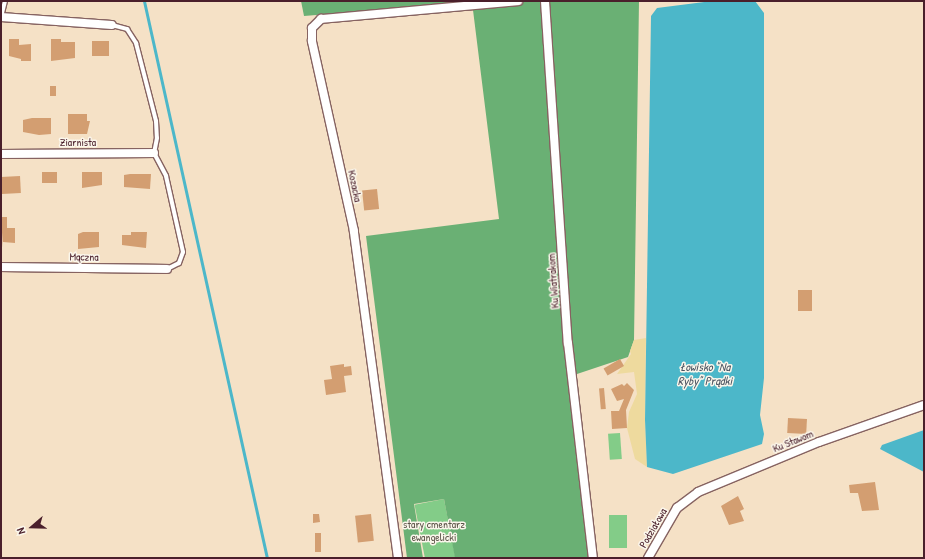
<!DOCTYPE html>
<meta charset="utf-8">
<style>
body{margin:0}
#map{position:relative;width:925px;height:559px;overflow:hidden;background:#f5e1c6;font-family:"Patrick Hand",sans-serif}
div>[style]{position:absolute}
[style*='--x']{left:calc(var(--x)*1px);top:calc(var(--y)*1px);width:calc(var(--w)*1px);rotate:calc(var(--a)*1deg)}
.green>*{inset:0;background:#83cc88;transform-origin:0 0}
.forest>*{inset:0;background:#6ab074}
.sand>*{inset:0;background:#eeda9e}
.water>*{inset:0;background:#4cb7c9}
.stream>*{height:3px;margin:-1.5px;padding:0 1.5px;transform-origin:1.5px;border-radius:1.5px;background:#4cb7c9}
.building>*{inset:0;background:#d39e71;transform-origin:0 0}
.roads{filter:drop-shadow(1px 0 #866361) drop-shadow(-1px 0 #866361) drop-shadow(0 1px #866361) drop-shadow(0 -1px #866361)}
.lane>*{height:4px;margin:-2px;padding:0 2px;transform-origin:2px;border-radius:2px;background:#fff}
.street>*{height:8px;margin:-4px;padding:0 4px;transform-origin:4px;border-radius:4px;background:#fff}
span{translate:-50% -50%;white-space:nowrap;text-align:center;line-height:1.15;-webkit-text-stroke:3px #fbf7ec;paint-order:stroke}
.street-label{font-size:11px;color:#4a1f2b}
.park-label{font-size:11px;color:#5b5347}
.water-label{font-size:12px;color:#4b5462;font-style:italic}
.frame{position:absolute;inset:0;border:2px solid #4a1f2b;pointer-events:none}
.north{position:absolute;left:12px;top:507px;width:40px;height:40px;-webkit-text-stroke:3px #fbf7ec;paint-order:stroke;rotate:250deg;font-size:11px;font-weight:700;line-height:16px;text-align:center;color:#4a1f2b}
.north::after{content:'';display:block;margin:auto;width:14px;height:18px;background:#4a1f2b;clip-path:polygon(50% 0,100% 100%,50% 72%,0 100%)}
</style>
<div id="map">
<div class="green">
<div style="left:620px;top:433px;width:26px;height:12px;rotate:86deg"></div>
<div style="left:444px;top:499px;width:60px;height:30px;rotate:79deg"></div>
<div style="left:609px;top:515px;width:18px;height:33px"></div>
</div>
<div class="forest">
<div style="clip-path:polygon(301px 1px,639px 1px,634px 340px,628px 357px,568px 377px,590px 558px,455px 558px,444px 499px,414px 504px,423px 558px,407px 558px,366px 236px,499px 219px,472px 2px,304px 16px)"></div>
</div>
<div class="sand">
<div style="clip-path:polygon(646px 338px,645px 420px,647px 467px,635px 459px,627px 428px,629px 412px,637px 394px,634px 372px,617px 374px,631px 354px,630px 351px,634px 340px)"></div>
</div>
<div class="water">
<div style="clip-path:polygon(712px 1px,755px 1px,764px 13px,764px 378px,760px 415px,764px 434px,762px 444px,673px 474px,647px 467px,645px 420px,651px 16px,657px 8px)"></div>
<div style="clip-path:polygon(924px 430px,924px 472px,880px 449px,882px 445px)"></div>
</div>
<div class="stream">
<div style="--x:144;--y:1;--w:570;--a:77.55"></div>
</div>
<div class="building">
<div style="clip-path:polygon(9px 39px,19px 39px,19px 45px,31px 44px,31px 61px,21px 61px,21px 59px,9px 56px)"></div>
<div style="clip-path:polygon(51px 39px,61px 39px,61px 42px,75px 42px,75px 58px,51px 61px)"></div>
<div style="left:92px;top:41px;width:17px;height:15px"></div>
<div style="left:50px;top:86px;width:6px;height:10px"></div>
<div style="clip-path:polygon(68px 114px,87px 114px,87px 121px,90px 121px,87px 134px,68px 134px)"></div>
<div style="clip-path:polygon(32px 118px,51px 118px,51px 134px,39px 135px,23px 132px,23px 120px)"></div>
<div style="left:42px;top:172px;width:15px;height:11px"></div>
<div style="clip-path:polygon(82px 172px,102px 172px,102px 185px,82px 188px)"></div>
<div style="clip-path:polygon(130px 174px,151px 174px,150px 189px,124px 187px,124px 175px)"></div>
<div style="left:20px;top:176px;width:17px;height:19px;rotate:87deg"></div>
<div style="left:377px;top:189px;width:20px;height:15px;rotate:84deg"></div>
<div style="clip-path:polygon(1px 217px,7px 217px,7px 228px,15px 228px,15px 243px,3px 242px,3px 248px)"></div>
<div style="clip-path:polygon(83px 232px,99px 232px,99px 247px,78px 249px,78px 234px)"></div>
<div style="clip-path:polygon(131px 232px,147px 232px,146px 248px,122px 245px,122px 235px,131px 235px)"></div>
<div style="left:798px;top:290px;width:14px;height:21px"></div>
<div style="left:620px;top:359px;width:8px;height:19px;rotate:60deg"></div>
<div style="clip-path:polygon(344px 364px,344px 367px,351px 366px,352px 375px,344px 376px,346px 392px,326px 395px,324px 380px,332px 379px,330px 366px)"></div>
<div style="clip-path:polygon(627px 383px,634px 390px,626px 410px,627px 428px,612px 429px,611px 411px,619px 411px,624px 399px,617px 401px,611px 389px,622px 384px,624px 386px)"></div>
<div style="left:604px;top:388px;width:21px;height:5px;rotate:85deg"></div>
<div style="left:788px;top:418px;width:19px;height:15px;rotate:3deg"></div>
<div style="clip-path:polygon(875px 482px,879px 510px,862px 511px,858px 493px,850px 493px,849px 485px)"></div>
<div style="clip-path:polygon(738px 496px,744px 509px,740px 511px,744px 521px,729px 525px,721px 506px)"></div>
<div style="clip-path:polygon(313px 514px,319px 514px,320px 522px,313px 523px)"></div>
<div style="left:371px;top:514px;width:27px;height:16px;rotate:84deg"></div>
<div style="left:315px;top:533px;width:6px;height:19px"></div>
</div>
<div class="roads">
<div class="lane">
<div style="--x:1;--y:17;--w:16;--a:-76"></div>
<div style="--x:112;--y:25;--w:16;--a:15"></div>
<div style="--x:127;--y:29;--w:17;--a:57"></div>
<div style="--x:136;--y:43;--w:81;--a:75.6"></div>
<div style="--x:156;--y:121;--w:17;--a:87"></div>
<div style="--x:157;--y:138;--w:15;--a:101"></div>
<div style="--x:154;--y:153;--w:26;--a:62"></div>
<div style="--x:166;--y:176;--w:78;--a:77.4"></div>
<div style="--x:183;--y:252;--w:12;--a:110"></div>
<div style="--x:179;--y:263;--w:13;--a:153"></div>
</div>
<div class="street">
<div style="--x:545;--y:1;--w:343;--a:86.2"></div>
<div style="--x:568;--y:343;--w:216;--a:83.4"></div>
<div style="--x:1;--y:17;--w:111;--a:4.1"></div>
<div style="--x:1;--y:154;--w:153;--a:-0.4"></div>
<div style="--x:1;--y:267;--w:166;--a:0.7"></div>
<div style="--x:398;--y:558;--w:330;--a:-97.7"></div>
<div style="--x:354;--y:231;--w:195;--a:-102.5"></div>
<div style="--x:312;--y:41;--w:13;--a:-90"></div>
<div style="--x:312;--y:28;--w:13;--a:-45"></div>
<div style="--x:321;--y:19;--w:198;--a:-5.2"></div>
<div style="--x:648;--y:558;--w:58;--a:-59.9"></div>
<div style="--x:677;--y:508;--w:26;--a:-37"></div>
<div style="--x:698;--y:492;--w:131;--a:-22.5"></div>
<div style="--x:819;--y:442;--w:111;--a:-19.4"></div>
</div>
</div>
<div class="street-label">
<span style="left:78px;top:142px">Ziarnista</span>
<span style="left:355px;top:186px;rotate:78deg">Kozacka</span>
<span style="left:84px;top:257px;rotate:1deg">Mączna</span>
<span style="left:553px;top:281px;rotate:-94deg">Ku Wiatrakom</span>
<span style="left:793px;top:441px;rotate:-22deg">Ku Stawom</span>
<span style="left:653px;top:528px;rotate:-60deg">Podziałowa</span>
</div>
<div class="park-label">
<span style="left:434px;top:531px">stary cmentarz<br>ewangelicki</span>
</div>
<div class="water-label">
<span style="left:705px;top:374px">Łowisko "Na<br>Ryby" Prądki</span>
</div>
<div class="frame"></div>
<div class="north">N</div>
</div>
